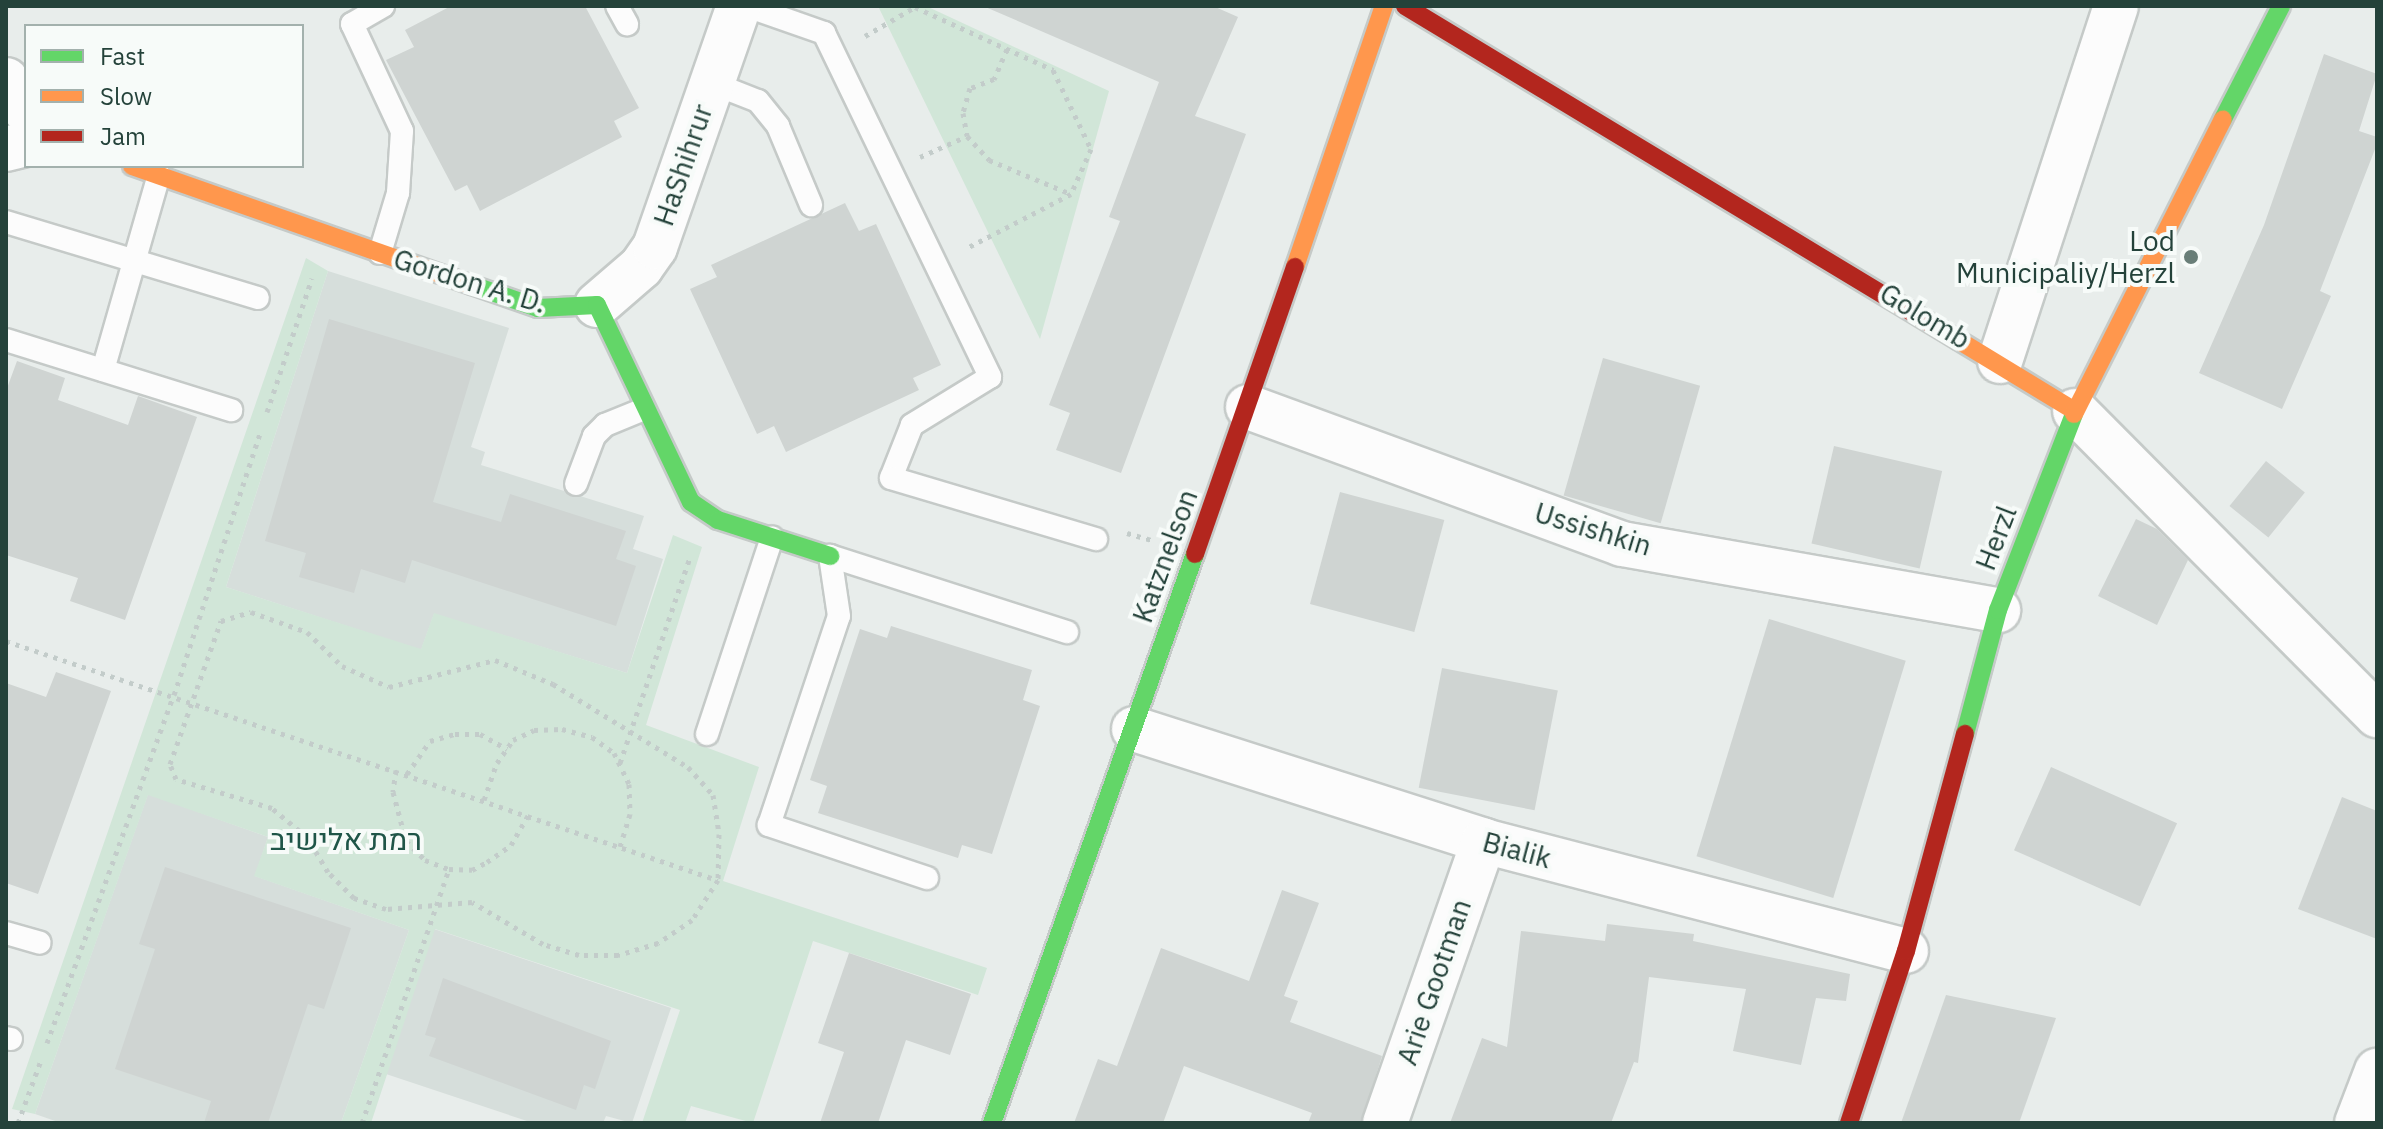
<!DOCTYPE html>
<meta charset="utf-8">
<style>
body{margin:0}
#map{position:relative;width:2383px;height:1129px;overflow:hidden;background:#e8edeb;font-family:"IBM Plex Sans",Heebo,sans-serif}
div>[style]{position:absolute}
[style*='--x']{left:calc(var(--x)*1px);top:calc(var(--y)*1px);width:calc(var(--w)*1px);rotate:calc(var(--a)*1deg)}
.built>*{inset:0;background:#d6dedb}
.green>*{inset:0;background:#d1e6d8}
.building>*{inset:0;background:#cfd4d2;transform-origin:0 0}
.path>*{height:5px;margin-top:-2.5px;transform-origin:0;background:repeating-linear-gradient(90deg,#c3ccca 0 4px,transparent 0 10px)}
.roads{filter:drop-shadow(2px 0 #c5cac8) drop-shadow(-2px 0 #c5cac8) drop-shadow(0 2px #c5cac8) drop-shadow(0 -2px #c5cac8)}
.lane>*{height:22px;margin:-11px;padding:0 11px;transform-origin:11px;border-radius:11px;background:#fcfcfc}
.street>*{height:44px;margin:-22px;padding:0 22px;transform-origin:22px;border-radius:22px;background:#fcfcfc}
.fast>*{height:18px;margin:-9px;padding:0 9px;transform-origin:9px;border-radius:9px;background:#63d668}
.slow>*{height:18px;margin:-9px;padding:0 9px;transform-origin:9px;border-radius:9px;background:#ff974d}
.jam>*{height:18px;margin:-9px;padding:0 9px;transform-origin:9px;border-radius:9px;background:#b3261e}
.dots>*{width:22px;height:22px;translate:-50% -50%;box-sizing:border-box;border:4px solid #f7fbf9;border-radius:50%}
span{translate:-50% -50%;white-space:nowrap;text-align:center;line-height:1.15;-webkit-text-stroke:8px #f7fbf9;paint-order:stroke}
.street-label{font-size:28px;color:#24423a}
.poi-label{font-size:28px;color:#24423a}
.right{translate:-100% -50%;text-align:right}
.neighbourhood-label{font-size:30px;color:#1f5548}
.frame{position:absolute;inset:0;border:8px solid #24423a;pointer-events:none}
.legend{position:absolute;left:24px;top:24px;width:280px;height:144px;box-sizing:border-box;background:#f7fbf9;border:2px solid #a3b1ad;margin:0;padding:10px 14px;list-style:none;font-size:24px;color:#24423a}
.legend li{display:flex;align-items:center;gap:16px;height:40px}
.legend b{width:40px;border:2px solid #a3b1ad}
</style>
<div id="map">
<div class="built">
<div style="clip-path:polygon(328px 271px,509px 328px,471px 447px,485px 452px,481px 465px,644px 516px,633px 549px,663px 559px,627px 673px,434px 614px,421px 650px,226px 587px)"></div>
<div style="clip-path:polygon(148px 794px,268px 837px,255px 876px,409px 930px,341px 1123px,61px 1123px,35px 1114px)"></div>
<div style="clip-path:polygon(434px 929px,671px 1008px,632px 1123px,606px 1116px,603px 1123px,533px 1123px,386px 1074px)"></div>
</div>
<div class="green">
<div style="clip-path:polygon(878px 6px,926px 6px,1109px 91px,1040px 339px)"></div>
<div style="clip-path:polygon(306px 258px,328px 271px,226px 587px,421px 649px,434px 613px,627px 673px,673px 535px,702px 547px,646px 725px,759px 767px,723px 881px,987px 968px,978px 995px,813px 941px,753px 1123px,691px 1106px,685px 1123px,642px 1123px,680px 1010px,435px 929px,371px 1123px,341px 1123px,409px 930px,254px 876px,268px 837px,148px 795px,35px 1114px,12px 1109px)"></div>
</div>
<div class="building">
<div style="clip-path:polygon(451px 6px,585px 6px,639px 108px,614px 121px,622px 137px,480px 211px,467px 185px,455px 191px,386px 60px,414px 47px,405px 30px)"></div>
<div style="clip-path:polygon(983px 6px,1213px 6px,1238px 17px,1195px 116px,1246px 134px,1121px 473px,1056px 450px,1070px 413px,1049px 405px,1120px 221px,1109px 217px,1159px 82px)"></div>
<div style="clip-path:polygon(2324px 54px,2377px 74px,2359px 131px,2377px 137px,2377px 144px,2320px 291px,2331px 296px,2282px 409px,2199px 373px,2264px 225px)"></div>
<div style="clip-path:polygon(845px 203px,859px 231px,876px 224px,941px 365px,913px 378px,919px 390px,786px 452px,774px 426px,757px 434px,690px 289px,717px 277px,711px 265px)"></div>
<div style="clip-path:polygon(329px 319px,475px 363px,433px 502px,501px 522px,510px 494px,626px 531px,616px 559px,636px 566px,616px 626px,412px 560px,405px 583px,361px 569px,354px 593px,299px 577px,306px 553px,265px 541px)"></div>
<div style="left:1603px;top:358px;width:101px;height:143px;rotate:16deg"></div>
<div style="clip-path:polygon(17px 361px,65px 378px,58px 400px,128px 425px,138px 396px,197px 417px,125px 620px,70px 601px,78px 578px,6px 555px,6px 391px)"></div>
<div style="left:1834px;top:446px;width:111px;height:100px;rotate:13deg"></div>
<div style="left:2266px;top:461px;width:50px;height:58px;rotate:39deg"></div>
<div style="left:1340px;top:492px;width:108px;height:116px;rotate:15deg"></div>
<div style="clip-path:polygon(2136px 519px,2157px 529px,2188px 560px,2157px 625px,2098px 596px)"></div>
<div style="left:1769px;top:619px;width:143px;height:248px;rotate:17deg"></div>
<div style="clip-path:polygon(891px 626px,1032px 670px,1023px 700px,1040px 706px,992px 854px,962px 845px,958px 858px,818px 813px,827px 786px,810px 780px,860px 629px,887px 638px)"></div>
<div style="left:1442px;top:668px;width:118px;height:122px;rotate:11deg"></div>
<div style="clip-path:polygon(56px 672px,111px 691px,38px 894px,6px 883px,6px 683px,46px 697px)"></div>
<div style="left:2051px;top:767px;width:138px;height:91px;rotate:24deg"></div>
<div style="clip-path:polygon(2342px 797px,2377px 811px,2377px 939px,2298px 909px)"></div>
<div style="clip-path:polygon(165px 867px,351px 928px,324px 1009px,308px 1004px,268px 1123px,204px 1123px,211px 1101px,115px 1069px,155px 949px,139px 944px)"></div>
<div style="clip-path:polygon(1282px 890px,1319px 903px,1284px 996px,1298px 1001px,1290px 1022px,1382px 1056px,1361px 1123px,1308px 1123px,1312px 1113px,1184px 1066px,1163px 1123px,1074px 1123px,1098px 1059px,1117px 1066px,1161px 948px,1249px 981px)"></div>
<div style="clip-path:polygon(1607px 924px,1694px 934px,1693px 941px,1850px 974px,1846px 1001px,1816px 998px,1801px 1065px,1733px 1051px,1746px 989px,1649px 977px,1638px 1063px,1634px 1062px,1611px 1123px,1450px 1123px,1482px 1038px,1507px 1047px,1521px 931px,1605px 941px)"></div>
<div style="clip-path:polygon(849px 953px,971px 994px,950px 1055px,906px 1040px,878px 1123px,820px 1123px,844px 1052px,818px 1043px)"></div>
<div style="clip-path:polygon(443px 978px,611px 1041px,595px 1089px,584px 1085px,576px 1110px,429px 1056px,436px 1038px,425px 1035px)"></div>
<div style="clip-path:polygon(1946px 995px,2056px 1018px,2019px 1123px,1901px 1123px)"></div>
</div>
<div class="path">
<div style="--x:865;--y:36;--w:58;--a:-30.1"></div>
<div style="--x:915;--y:7;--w:152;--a:24.5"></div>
<div style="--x:1053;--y:70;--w:88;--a:64.3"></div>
<div style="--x:1091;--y:149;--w:49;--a:114"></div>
<div style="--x:1071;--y:194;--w:119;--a:152.6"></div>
<div style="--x:1007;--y:49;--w:33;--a:113"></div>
<div style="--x:994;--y:79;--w:26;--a:159"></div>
<div style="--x:970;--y:88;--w:26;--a:106"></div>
<div style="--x:963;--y:113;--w:23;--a:80"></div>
<div style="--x:967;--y:136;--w:33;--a:47"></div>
<div style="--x:989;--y:160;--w:89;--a:22.5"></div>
<div style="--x:920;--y:157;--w:51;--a:-24.1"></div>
<div style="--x:267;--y:412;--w:141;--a:-71.4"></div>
<div style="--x:1127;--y:533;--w:26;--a:16"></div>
<div style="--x:251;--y:612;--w:59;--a:19.7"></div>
<div style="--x:307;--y:632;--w:49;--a:44.2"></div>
<div style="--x:342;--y:666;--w:51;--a:24.1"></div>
<div style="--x:389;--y:687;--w:109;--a:-14.3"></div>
<div style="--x:495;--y:660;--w:63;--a:22.5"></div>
<div style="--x:553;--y:684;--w:158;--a:31.6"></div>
<div style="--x:688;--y:767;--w:38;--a:48"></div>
<div style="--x:713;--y:795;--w:39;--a:81"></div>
<div style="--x:719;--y:834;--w:46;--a:91.2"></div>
<div style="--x:718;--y:880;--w:48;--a:123"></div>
<div style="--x:692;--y:920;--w:41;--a:145.9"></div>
<div style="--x:658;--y:943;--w:42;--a:163.3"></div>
<div style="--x:618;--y:955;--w:39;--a:180"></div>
<div style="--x:579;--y:955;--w:38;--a:-163"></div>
<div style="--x:543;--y:944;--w:82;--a:-149.4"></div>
<div style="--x:472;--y:902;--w:86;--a:175.3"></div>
<div style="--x:386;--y:909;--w:34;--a:-161"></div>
<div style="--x:354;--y:898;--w:37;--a:-135"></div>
<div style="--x:328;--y:872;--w:41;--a:-121"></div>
<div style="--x:307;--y:837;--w:45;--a:-140.4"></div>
<div style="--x:272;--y:808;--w:100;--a:-163.2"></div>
<div style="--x:176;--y:779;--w:16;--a:-112"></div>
<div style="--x:170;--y:764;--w:152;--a:-70.4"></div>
<div style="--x:221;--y:621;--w:31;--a:-17"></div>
<div style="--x:6;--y:641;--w:751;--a:18.56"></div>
<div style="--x:620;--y:763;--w:218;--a:-71.2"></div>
<div style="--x:396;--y:770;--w:22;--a:98"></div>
<div style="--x:393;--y:792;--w:51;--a:75.1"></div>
<div style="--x:406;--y:841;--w:27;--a:45"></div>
<div style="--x:425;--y:860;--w:26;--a:21"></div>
<div style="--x:449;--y:869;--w:23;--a:2"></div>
<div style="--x:472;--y:870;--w:17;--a:-28"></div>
<div style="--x:487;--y:862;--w:29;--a:-35"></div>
<div style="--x:511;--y:845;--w:34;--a:-60"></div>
<div style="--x:407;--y:774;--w:40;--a:-55.1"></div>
<div style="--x:430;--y:741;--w:26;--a:-16"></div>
<div style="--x:455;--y:734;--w:25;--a:0"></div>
<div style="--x:480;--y:734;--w:31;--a:29"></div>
<div style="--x:484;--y:800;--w:39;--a:-71"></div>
<div style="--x:497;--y:763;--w:28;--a:-55"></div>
<div style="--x:513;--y:740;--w:23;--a:-25"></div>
<div style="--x:534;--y:730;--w:28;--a:-2"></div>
<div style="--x:562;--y:729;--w:31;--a:15"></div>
<div style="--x:592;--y:737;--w:27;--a:36"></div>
<div style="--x:614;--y:753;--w:34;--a:64"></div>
<div style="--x:629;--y:784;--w:30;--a:88"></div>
<div style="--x:630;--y:814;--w:34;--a:107"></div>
<div style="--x:47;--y:1043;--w:370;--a:-70"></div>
<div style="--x:174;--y:695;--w:279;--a:-71.8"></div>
<div style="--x:18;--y:1123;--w:67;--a:-69.9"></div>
<div style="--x:362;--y:1123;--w:268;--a:-71.1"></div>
</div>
<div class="roads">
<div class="lane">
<div style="--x:617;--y:6;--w:21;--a:61"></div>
<div style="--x:747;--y:6;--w:82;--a:19.3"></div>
<div style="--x:824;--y:33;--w:382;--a:64.2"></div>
<div style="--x:990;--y:377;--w:92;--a:148.4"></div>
<div style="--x:912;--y:425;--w:57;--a:111.6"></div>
<div style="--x:891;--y:478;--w:214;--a:16.6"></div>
<div style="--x:712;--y:83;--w:49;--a:21.4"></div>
<div style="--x:758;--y:101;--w:32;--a:51"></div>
<div style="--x:778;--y:126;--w:86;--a:67.3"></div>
<div style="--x:6;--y:222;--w:263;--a:16.8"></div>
<div style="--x:380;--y:253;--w:63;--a:-73.3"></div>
<div style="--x:398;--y:193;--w:62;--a:-86.3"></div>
<div style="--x:402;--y:131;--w:118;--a:-115"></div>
<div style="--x:352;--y:24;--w:36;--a:-30"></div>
<div style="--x:6;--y:340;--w:236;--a:17.3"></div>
<div style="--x:103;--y:370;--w:203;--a:-74"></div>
<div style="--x:576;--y:484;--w:51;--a:-69.4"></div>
<div style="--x:594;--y:436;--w:16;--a:-45"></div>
<div style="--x:605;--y:425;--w:42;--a:-22.3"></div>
<div style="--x:707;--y:734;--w:207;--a:-71.7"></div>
<div style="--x:927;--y:878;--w:167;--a:-161.5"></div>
<div style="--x:769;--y:825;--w:220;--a:-71.5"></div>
<div style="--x:839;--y:616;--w:61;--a:-98.5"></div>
<div style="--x:830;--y:556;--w:249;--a:17.8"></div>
<div style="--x:6;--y:933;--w:35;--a:16"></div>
<div style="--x:6;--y:1038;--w:5;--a:11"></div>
</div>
<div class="street">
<div style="--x:6;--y:80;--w:37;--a:57"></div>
<div style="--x:6;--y:149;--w:21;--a:-14"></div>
<div style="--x:597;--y:305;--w:58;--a:-40.8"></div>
<div style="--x:641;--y:267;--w:24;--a:-55"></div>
<div style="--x:655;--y:247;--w:255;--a:-70.8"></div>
<div style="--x:2000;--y:361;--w:373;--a:-71.9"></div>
<div style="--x:1248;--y:407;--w:398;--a:20.1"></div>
<div style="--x:1622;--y:544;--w:382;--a:10"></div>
<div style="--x:2075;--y:411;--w:429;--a:45.2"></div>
<div style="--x:1134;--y:729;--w:367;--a:17.7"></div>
<div style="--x:1484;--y:841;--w:436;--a:14.6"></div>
<div style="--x:1385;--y:1123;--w:299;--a:-70.7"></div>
<div style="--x:2357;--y:1123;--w:56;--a:-69"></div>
</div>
<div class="fast">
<div style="--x:2223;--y:119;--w:127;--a:-62.8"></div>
<div style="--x:472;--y:285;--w:70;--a:19.2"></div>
<div style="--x:538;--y:308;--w:59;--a:-2.9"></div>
<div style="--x:597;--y:305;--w:218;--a:64.5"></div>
<div style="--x:691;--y:502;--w:32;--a:34"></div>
<div style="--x:718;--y:520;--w:118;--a:17.8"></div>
<div style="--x:1965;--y:734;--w:128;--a:-75.1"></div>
<div style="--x:1998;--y:610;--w:210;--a:-68.8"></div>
<div style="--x:992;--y:1123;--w:604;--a:-70.37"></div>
</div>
<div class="slow">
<div style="--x:132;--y:166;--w:360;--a:19.3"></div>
<div style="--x:1295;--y:267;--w:276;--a:-71.2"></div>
<div style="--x:1958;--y:340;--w:137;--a:31.3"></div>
<div style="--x:2074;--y:414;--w:330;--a:-63.2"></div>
</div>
<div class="jam">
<div style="--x:1405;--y:6;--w:646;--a:31.13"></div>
<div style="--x:1195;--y:554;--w:304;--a:-70.8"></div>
<div style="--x:1849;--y:1123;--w:181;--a:-71.7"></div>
<div style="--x:1906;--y:951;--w:225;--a:-74.8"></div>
</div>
</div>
<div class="dots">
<div style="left:2191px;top:257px;background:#697e78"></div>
</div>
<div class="street-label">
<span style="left:683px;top:165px;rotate:-71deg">HaShihrur</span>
<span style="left:470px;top:281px;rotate:17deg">Gordon A. D.</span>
<span style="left:1925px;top:316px;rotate:31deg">Golomb</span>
<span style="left:1593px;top:529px;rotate:17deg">Ussishkin</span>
<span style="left:1996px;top:538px;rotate:-69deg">Herzl</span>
<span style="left:1165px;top:556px;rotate:-70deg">Katznelson</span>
<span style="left:1517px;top:850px;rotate:15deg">Bialik</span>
<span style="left:1434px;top:982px;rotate:-71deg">Arie Gootman</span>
</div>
<div class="poi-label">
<span class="right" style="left:2175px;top:257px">Lod<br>Municipaliy/Herzl</span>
</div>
<div class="neighbourhood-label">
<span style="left:346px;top:839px">רמת אלישיב</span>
</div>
<div class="frame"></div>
<ul class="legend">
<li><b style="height:10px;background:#63d668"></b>Fast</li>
<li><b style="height:10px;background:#ff974d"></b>Slow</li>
<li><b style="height:10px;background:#b3261e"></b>Jam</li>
</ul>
</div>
